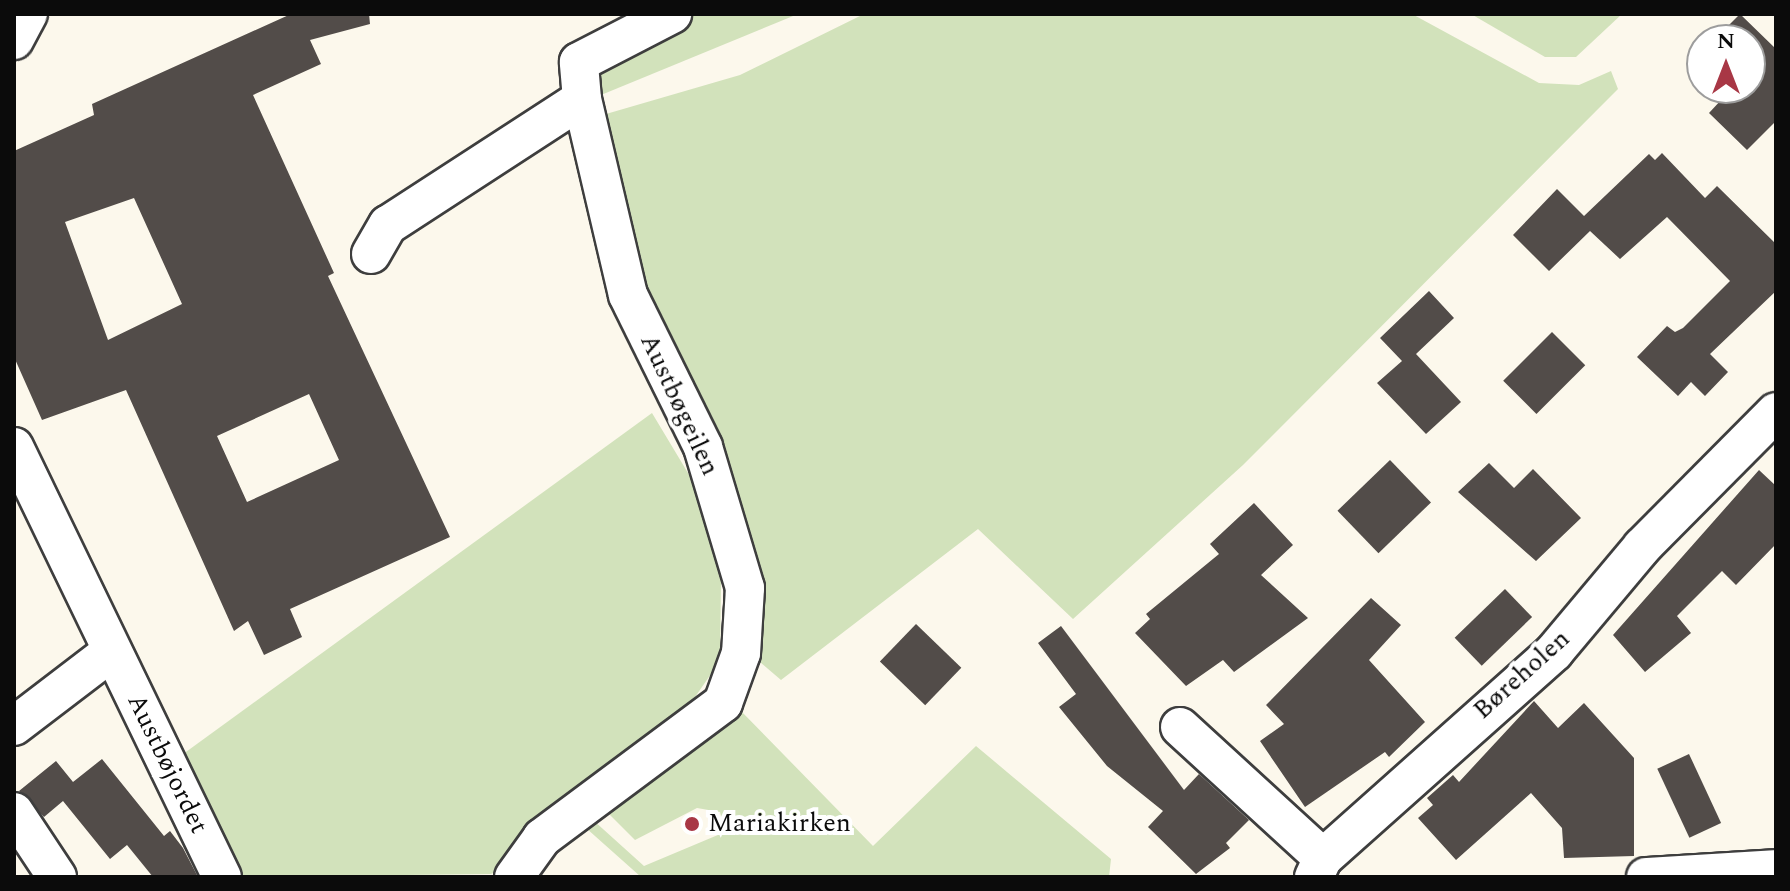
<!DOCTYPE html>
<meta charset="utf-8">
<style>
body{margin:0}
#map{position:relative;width:1790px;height:891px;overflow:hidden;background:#fcf8ec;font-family:Spectral,serif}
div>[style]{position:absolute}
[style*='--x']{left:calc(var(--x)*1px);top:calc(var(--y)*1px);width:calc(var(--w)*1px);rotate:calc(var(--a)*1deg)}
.green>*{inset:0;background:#d2e2bb}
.building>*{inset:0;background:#524c49;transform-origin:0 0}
.roads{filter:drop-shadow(2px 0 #3e3e3e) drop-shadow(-2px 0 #3e3e3e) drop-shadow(0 2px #3e3e3e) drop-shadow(0 -2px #3e3e3e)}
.street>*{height:38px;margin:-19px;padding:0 19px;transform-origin:19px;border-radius:19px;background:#fff}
.dots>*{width:22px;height:22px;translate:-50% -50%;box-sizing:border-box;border:4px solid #fff;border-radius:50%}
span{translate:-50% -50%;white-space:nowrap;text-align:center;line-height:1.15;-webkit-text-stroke:8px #fff;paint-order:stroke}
.street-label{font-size:26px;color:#0b0b0b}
.poi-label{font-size:26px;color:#0b0b0b}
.left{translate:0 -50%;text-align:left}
.frame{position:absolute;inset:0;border:16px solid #0b0b0b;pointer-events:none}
.north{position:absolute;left:1686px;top:24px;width:80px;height:80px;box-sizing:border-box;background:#fff;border:2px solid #9d9d9d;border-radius:50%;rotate:0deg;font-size:22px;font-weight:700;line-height:32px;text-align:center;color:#0b0b0b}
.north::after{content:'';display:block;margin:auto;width:28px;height:36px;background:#a83745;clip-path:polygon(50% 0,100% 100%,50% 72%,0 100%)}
</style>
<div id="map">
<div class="green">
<div style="clip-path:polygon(693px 14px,798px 14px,601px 95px,594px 72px)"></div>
<div style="clip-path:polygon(864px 14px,1412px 14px,1539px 83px,1579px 85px,1611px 71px,1618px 89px,1243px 465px,1073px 619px,978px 529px,781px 680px,753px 656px,641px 291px,606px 114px,740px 75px)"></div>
<div style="clip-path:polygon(1471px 14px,1622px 14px,1576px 57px,1545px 57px)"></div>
<div style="clip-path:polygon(652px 413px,691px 478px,721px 580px,720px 661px,686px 710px,571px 791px,522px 859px,491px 874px,236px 877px,179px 757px)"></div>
<div style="clip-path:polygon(741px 711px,873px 846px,976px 746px,1111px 859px,1109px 877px,641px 877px,586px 828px,593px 820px,644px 866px,725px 832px,720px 812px,697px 808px,635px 840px,608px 813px)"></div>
</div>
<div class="building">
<div style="clip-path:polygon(evenodd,291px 14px,369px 14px,370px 24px,310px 40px,321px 64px,253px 95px,334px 273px,328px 276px,450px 537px,290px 609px,302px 637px,264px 655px,248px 621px,234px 631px,126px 390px,42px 420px,14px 357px,14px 151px,94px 115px,92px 104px,291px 14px,134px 198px,182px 304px,108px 340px,65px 222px,134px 198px,291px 14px,309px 394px,339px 460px,247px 502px,217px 436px,309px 394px)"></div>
<div style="clip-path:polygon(1740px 14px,1776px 49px,1776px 121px,1747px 150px,1709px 113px,1722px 99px,1710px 88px,1750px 88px,1750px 40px,1714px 40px)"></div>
<div style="clip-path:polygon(1702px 52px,1702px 80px,1688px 66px)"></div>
<div style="clip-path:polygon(1662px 153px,1705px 198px,1717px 186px,1776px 244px,1776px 291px,1710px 354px,1728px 372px,1705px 396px,1691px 382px,1678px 396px,1637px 357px,1667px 326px,1675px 332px,1683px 328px,1730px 281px,1667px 217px,1620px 259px,1590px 231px,1549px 271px,1513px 235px,1557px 189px,1584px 216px,1649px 154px,1655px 160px)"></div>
<div style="clip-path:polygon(1429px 291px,1454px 318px,1416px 354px,1461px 402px,1426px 434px,1377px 383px,1402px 361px,1380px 338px)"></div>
<div style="left:1552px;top:332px;width:47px;height:69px;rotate:45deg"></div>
<div style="left:1390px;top:460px;width:59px;height:73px;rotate:46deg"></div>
<div style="clip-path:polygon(1489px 463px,1514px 488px,1533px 469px,1581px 518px,1536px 561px,1458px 492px)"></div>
<div style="clip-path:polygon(1759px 470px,1776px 486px,1776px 544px,1736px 585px,1722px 571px,1677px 616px,1691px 633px,1645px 672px,1613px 635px)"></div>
<div style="clip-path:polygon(1254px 503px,1293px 545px,1261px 575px,1308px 618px,1234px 672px,1223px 660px,1186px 686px,1135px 633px,1150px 619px,1146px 614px,1219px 554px,1210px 544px)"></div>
<div style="left:1505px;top:589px;width:39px;height:70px;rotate:46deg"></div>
<div style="clip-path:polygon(1371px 598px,1401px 625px,1369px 660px,1425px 722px,1389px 757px,1385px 752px,1305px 807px,1260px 741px,1284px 724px,1266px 705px)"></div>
<div style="left:916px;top:624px;width:63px;height:52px;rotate:44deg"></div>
<div style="clip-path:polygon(1061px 626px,1184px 790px,1199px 774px,1249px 820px,1226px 843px,1230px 848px,1196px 874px,1148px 827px,1163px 811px,1107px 766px,1059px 707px,1076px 694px,1038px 643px)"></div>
<div style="clip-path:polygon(1534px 701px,1558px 728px,1584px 703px,1634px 758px,1634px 856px,1564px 858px,1562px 828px,1531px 793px,1456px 860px,1418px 818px,1433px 805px,1427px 798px,1453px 775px,1459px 782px)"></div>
<div style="left:1689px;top:754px;width:76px;height:35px;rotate:65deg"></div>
<div style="clip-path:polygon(102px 759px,164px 836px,170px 831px,183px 848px,198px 877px,153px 877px,127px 845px,110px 859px,63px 801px,44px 817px,19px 791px,56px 761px,73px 782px)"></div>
</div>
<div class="roads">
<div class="street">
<div style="--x:14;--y:40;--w:30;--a:-62"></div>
<div style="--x:582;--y:99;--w:37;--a:-95"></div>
<div style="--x:579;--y:62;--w:105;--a:-27.3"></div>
<div style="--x:371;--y:254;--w:34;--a:-60"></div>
<div style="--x:388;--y:225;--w:231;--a:-33"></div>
<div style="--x:582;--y:99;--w:201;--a:76.8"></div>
<div style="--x:628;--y:295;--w:169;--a:63.7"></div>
<div style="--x:703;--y:447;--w:147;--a:73.4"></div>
<div style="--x:745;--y:588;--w:65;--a:93.5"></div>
<div style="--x:741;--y:653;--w:53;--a:109.8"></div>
<div style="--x:723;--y:703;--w:226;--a:143.3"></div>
<div style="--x:542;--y:838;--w:48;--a:125.7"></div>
<div style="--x:14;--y:447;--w:478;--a:64.2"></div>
<div style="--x:14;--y:726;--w:123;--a:-37.4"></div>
<div style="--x:1180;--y:727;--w:194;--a:42.5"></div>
<div style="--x:14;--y:812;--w:78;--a:56.5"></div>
<div style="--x:1314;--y:877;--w:21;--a:-65"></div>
<div style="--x:1323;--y:858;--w:310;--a:-41.7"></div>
<div style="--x:1554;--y:652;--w:137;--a:-50"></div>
<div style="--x:1642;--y:547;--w:190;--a:-45.2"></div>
<div style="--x:1646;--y:877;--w:130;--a:-3.5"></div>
</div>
</div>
<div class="dots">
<div style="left:692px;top:824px;background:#a83745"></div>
</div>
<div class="street-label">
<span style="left:679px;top:405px;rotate:65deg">Austbøgeilen</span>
<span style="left:1522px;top:675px;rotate:-42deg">Børeholen</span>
<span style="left:167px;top:764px;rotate:64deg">Austbøjordet</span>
</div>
<div class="poi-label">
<span class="left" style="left:708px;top:824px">Mariakirken</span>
</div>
<div class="frame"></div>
<div class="north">N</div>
</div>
